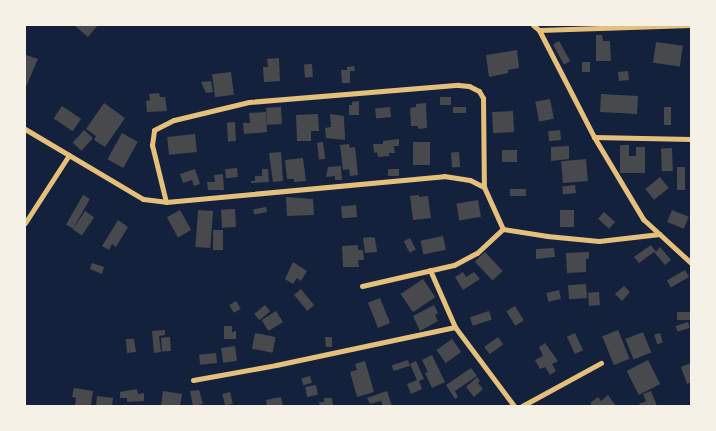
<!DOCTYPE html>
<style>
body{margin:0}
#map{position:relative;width:716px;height:431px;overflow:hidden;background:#14213d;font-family:Mulish,sans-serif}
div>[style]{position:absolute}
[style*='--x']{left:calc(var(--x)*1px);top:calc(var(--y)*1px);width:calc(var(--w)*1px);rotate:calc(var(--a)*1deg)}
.building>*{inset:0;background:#48494c;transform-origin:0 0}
.minor>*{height:5px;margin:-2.5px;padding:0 2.5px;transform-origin:2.5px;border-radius:2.5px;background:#e5c07b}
span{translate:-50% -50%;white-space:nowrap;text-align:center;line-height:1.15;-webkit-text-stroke:4px #f6f1e7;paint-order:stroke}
.frame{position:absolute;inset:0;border:26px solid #f6f1e7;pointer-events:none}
</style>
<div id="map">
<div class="building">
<div style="clip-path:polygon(76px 25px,98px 25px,88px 37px,75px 26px)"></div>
<div style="clip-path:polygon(596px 35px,602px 35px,603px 41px,610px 41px,611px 61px,596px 61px)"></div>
<div style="left:559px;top:41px;width:23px;height:7px;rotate:61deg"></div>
<div style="left:656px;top:42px;width:27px;height:21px;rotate:8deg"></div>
<div style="clip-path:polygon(517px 50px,519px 68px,508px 70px,508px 73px,489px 77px,486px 55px)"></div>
<div style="clip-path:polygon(26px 55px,38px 59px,25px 89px,25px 57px)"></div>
<div style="clip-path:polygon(279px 58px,280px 81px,264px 82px,263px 67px,268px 67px,267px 59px)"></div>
<div style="left:582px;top:62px;width:8px;height:10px"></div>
<div style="left:312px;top:64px;width:13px;height:8px;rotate:86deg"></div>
<div style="clip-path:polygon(354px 66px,355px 71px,350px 71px,350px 83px,342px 83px,341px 70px,347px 70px,347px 67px)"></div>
<div style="left:628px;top:71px;width:9px;height:10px;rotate:84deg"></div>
<div style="left:231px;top:72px;width:23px;height:19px;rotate:83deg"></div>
<div style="clip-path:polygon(211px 81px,213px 92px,206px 93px,201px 82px)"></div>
<div style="clip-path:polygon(159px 93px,160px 97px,165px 97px,167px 111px,147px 112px,146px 101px,150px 100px,149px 94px)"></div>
<div style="left:601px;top:94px;width:37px;height:18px;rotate:3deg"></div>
<div style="left:451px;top:97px;width:8px;height:11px;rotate:90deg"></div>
<div style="left:550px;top:99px;width:20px;height:15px;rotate:79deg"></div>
<div style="clip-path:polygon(359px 101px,359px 115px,349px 115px,349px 105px,352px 105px,352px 102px)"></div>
<div style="clip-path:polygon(104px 103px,125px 118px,105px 147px,94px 140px,96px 136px,86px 129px)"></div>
<div style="clip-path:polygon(426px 103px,427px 128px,418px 129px,418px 126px,411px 126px,410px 108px,416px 107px,416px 104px)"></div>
<div style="left:62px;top:106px;width:23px;height:15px;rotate:34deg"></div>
<div style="left:281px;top:107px;width:17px;height:15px;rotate:87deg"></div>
<div style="left:390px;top:107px;width:10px;height:15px;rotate:84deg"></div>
<div style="left:466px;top:107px;width:6px;height:13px;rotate:90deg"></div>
<div style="left:671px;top:107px;width:18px;height:7px;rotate:90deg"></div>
<div style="left:513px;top:111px;width:21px;height:21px;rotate:87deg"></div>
<div style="clip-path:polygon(266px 112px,267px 132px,244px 134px,243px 123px,250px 123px,249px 113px)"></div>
<div style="clip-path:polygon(318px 114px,319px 131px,311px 131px,311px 141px,297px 141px,296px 115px)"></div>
<div style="clip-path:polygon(330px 114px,344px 116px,345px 140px,326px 138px,325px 128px,331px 127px)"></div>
<div style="left:235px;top:122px;width:19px;height:8px;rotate:87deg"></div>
<div style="left:84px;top:130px;width:12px;height:17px;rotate:42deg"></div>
<div style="left:560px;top:130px;width:10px;height:12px;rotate:84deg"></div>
<div style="left:122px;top:133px;width:18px;height:30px;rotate:29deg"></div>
<div style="left:195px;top:134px;width:18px;height:28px;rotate:84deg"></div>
<div style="clip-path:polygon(399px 139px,399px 146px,394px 146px,395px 153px,389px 153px,389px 156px,378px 157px,377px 152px,374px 153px,373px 144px,383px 144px,383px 141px)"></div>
<div style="left:323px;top:142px;width:17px;height:6px;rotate:83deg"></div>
<div style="left:413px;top:142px;width:17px;height:23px"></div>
<div style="clip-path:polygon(349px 144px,350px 148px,355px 147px,358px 175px,350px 176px,349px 169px,343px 170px,340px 145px)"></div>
<div style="clip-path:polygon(620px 145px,629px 145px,629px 156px,636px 156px,636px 147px,645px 147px,645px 173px,620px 173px)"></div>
<div style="clip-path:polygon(569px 146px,569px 159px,551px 161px,551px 147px)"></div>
<div style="left:672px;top:148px;width:23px;height:11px;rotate:88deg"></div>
<div style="left:517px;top:150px;width:12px;height:15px;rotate:90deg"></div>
<div style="clip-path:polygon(281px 152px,283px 181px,273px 182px,269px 153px)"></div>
<div style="left:459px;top:152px;width:15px;height:8px;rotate:86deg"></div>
<div style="clip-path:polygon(303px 158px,306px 181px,294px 182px,294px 179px,287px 179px,285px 160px)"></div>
<div style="left:586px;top:159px;width:22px;height:25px;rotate:85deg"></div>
<div style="clip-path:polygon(341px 166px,342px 180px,335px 180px,335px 176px,326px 177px,328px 167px)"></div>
<div style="left:677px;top:167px;width:8px;height:23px"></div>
<div style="left:237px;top:168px;width:9px;height:12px;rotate:84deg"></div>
<div style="clip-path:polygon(195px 169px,200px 184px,194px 186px,192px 180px,183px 183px,180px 174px)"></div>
<div style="clip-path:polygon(262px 169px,268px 169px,269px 182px,251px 183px,251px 181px,255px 181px,255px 176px,262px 176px)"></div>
<div style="left:399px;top:169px;width:7px;height:11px;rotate:90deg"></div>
<div style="clip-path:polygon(223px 174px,224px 190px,208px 190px,207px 182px,215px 182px,214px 175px)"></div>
<div style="left:660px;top:177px;width:14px;height:19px;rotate:51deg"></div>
<div style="left:575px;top:185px;width:8px;height:13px;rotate:83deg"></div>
<div style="left:526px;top:189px;width:7px;height:16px;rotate:90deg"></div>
<div style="left:83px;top:195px;width:8px;height:34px;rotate:30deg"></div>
<div style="clip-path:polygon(419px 195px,419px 197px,428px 196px,431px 218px,413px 220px,410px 196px)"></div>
<div style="clip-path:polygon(286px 197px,313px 199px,314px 215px,287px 216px)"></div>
<div style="left:478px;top:200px;width:17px;height:22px;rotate:80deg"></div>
<div style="left:356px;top:205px;width:12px;height:15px;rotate:85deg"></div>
<div style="left:266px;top:207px;width:5px;height:13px;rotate:79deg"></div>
<div style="left:235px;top:209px;width:18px;height:14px;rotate:87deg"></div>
<div style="left:180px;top:210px;width:23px;height:15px;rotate:61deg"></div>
<div style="left:198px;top:210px;width:15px;height:37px;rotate:4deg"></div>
<div style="left:560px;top:210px;width:14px;height:17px"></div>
<div style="left:672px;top:210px;width:18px;height:13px;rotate:22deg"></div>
<div style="left:85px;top:211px;width:11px;height:22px;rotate:34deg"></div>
<div style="left:604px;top:212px;width:15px;height:9px;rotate:42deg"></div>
<div style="clip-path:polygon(118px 220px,128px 227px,116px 247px,112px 244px,109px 250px,102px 246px)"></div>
<div style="left:213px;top:230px;width:10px;height:20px"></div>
<div style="left:443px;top:236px;width:14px;height:23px;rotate:78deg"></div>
<div style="clip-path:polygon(371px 237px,375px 238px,377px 252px,365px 253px,363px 238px)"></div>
<div style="left:410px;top:238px;width:13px;height:7px;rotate:63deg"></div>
<div style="clip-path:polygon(358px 245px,358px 250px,363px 250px,364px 260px,358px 260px,359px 267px,343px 267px,342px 246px)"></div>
<div style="clip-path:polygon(651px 245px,656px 252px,660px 247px,671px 260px,665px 265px,654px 252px,639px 263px,634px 257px)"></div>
<div style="clip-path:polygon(554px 248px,555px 257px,536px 259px,536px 249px)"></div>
<div style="left:485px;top:252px;width:26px;height:14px;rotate:47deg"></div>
<div style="clip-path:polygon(589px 252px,589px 258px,586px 259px,586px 272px,567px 273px,566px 253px)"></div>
<div style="clip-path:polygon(293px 262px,307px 271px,301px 281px,297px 278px,293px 284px,285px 279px)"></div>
<div style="clip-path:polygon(92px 263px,104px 267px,102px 274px,90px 269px)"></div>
<div style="left:685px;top:270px;width:8px;height:21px;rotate:60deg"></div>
<div style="clip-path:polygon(463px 272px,466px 277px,474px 272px,480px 279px,463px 290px,455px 277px)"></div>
<div style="left:423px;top:279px;width:22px;height:27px;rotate:56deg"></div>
<div style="left:586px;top:284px;width:14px;height:18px;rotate:86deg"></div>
<div style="clip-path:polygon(624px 286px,630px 292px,622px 301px,615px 294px)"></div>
<div style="left:301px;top:289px;width:21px;height:9px;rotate:51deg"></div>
<div style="left:559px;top:290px;width:9px;height:13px;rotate:77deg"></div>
<div style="left:599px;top:292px;width:13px;height:11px;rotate:86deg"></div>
<div style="left:380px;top:298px;width:27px;height:13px;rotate:68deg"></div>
<div style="left:236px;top:301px;width:9px;height:8px;rotate:58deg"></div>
<div style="left:265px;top:305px;width:8px;height:14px;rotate:50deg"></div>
<div style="clip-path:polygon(434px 305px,438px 313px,435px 315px,438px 321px,420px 331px,413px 316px)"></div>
<div style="left:515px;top:306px;width:17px;height:10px;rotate:59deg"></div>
<div style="left:276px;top:311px;width:13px;height:17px;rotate:58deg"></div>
<div style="left:489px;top:311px;width:9px;height:20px;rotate:72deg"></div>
<div style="left:691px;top:312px;width:8px;height:14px;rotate:90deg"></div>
<div style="left:688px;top:322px;width:6px;height:13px;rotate:72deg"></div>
<div style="clip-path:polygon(224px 326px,232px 326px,232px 332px,236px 331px,236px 339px,224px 339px)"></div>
<div style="clip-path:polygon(165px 330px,165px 335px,159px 336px,161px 352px,154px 353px,152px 331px)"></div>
<div style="left:618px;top:330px;width:31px;height:17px;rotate:68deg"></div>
<div style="left:643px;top:332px;width:22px;height:19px;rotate:68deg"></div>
<div style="left:255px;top:333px;width:21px;height:16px;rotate:11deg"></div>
<div style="left:575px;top:333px;width:19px;height:9px;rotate:65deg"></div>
<div style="left:660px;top:333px;width:10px;height:6px;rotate:73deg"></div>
<div style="left:170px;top:337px;width:14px;height:9px;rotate:86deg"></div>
<div style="clip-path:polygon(325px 337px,332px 337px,332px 347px,326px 347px)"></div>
<div style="left:498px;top:337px;width:9px;height:17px;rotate:54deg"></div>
<div style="clip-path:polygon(126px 339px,134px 339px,136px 352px,127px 353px)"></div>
<div style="left:452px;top:339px;width:16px;height:19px;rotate:55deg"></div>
<div style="clip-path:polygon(545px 343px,558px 361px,552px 364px,556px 371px,550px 375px,545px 367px,540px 369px,535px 360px,543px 356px,539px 347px)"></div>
<div style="left:235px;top:346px;width:15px;height:14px;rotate:82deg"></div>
<div style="left:216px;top:353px;width:10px;height:17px;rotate:84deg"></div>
<div style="clip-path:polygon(432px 355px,445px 382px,432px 388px,425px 373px,428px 372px,422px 360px)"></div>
<div style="left:408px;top:360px;width:6px;height:17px;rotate:72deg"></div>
<div style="left:648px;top:360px;width:27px;height:24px;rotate:63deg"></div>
<div style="clip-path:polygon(365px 361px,374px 392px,357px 397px,350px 372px,357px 370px,355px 364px)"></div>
<div style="clip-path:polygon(416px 361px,424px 379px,419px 381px,422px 389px,411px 394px,407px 384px,417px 380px,410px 364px)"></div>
<div style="clip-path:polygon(691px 363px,691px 382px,687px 384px,681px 367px)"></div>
<div style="clip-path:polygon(471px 368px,477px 376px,455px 391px,458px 397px,455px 399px,446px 385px)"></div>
<div style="left:310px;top:376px;width:7px;height:9px;rotate:74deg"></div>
<div style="clip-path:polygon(477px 377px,480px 381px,478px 383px,483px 389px,474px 397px,466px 387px)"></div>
<div style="left:316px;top:385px;width:10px;height:11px;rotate:79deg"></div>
<div style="clip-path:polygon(74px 388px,93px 391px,91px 406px,75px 406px,76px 398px,72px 397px)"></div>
<div style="clip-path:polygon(137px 389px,138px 394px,144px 393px,144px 401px,127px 402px,127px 398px,120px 398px,120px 392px)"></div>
<div style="clip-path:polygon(199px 390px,203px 404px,193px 406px,190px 391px)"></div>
<div style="clip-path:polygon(163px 391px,182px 394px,180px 406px,161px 406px)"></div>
<div style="clip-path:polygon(387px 391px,392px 406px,383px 406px,381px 401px,370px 404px,367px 398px)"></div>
<div style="clip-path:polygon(651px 391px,657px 406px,640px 406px,639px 404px,646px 401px,643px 394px)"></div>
<div style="left:230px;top:392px;width:12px;height:8px;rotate:76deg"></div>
<div style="clip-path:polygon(608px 395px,616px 406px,593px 406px,590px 403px,598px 397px,601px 401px)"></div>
<div style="clip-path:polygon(97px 396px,113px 398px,112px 406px,96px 406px)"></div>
<div style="clip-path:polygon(281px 397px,283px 406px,267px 406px,266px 400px)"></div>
<div style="clip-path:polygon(324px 398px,332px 398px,333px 406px,320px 406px,319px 402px,324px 402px)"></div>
</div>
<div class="minor">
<div style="--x:533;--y:25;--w:8;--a:40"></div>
<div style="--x:539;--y:30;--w:152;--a:-1.9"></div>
<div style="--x:539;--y:30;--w:120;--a:62.8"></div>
<div style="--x:594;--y:137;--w:96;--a:59.1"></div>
<div style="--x:643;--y:219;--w:65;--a:42.5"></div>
<div style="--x:25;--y:129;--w:137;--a:30.7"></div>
<div style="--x:143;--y:199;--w:23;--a:7"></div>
<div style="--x:166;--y:202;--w:279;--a:-5.3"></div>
<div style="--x:444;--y:176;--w:26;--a:9"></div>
<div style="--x:470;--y:180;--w:16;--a:27"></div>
<div style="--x:594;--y:137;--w:97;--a:1.2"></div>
<div style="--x:166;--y:202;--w:59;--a:-103.8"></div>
<div style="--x:152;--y:145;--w:15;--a:-82"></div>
<div style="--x:154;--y:130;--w:22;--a:-27"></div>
<div style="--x:174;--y:120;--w:77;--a:-13.5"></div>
<div style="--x:249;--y:102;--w:210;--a:-4.7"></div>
<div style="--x:458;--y:85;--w:11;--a:5"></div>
<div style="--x:469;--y:86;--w:11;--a:27"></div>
<div style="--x:479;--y:91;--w:8;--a:60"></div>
<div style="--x:483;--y:98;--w:89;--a:89.4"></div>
<div style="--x:484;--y:187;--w:46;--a:65.7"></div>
<div style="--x:503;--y:229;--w:45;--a:9"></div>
<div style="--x:547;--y:236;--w:52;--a:5.5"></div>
<div style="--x:599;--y:241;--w:61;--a:-6.5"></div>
<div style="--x:25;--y:223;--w:81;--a:-57.1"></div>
<div style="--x:430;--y:270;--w:62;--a:66.3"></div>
<div style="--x:455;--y:327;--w:99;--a:53.2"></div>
<div style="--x:362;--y:286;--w:94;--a:-12.9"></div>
<div style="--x:454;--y:265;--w:26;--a:-28"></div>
<div style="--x:477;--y:253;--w:35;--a:-43"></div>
<div style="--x:193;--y:380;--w:84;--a:-10.2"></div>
<div style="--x:276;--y:365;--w:183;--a:-12"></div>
<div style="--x:522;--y:406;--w:90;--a:-28.6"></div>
</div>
<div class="frame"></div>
</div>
